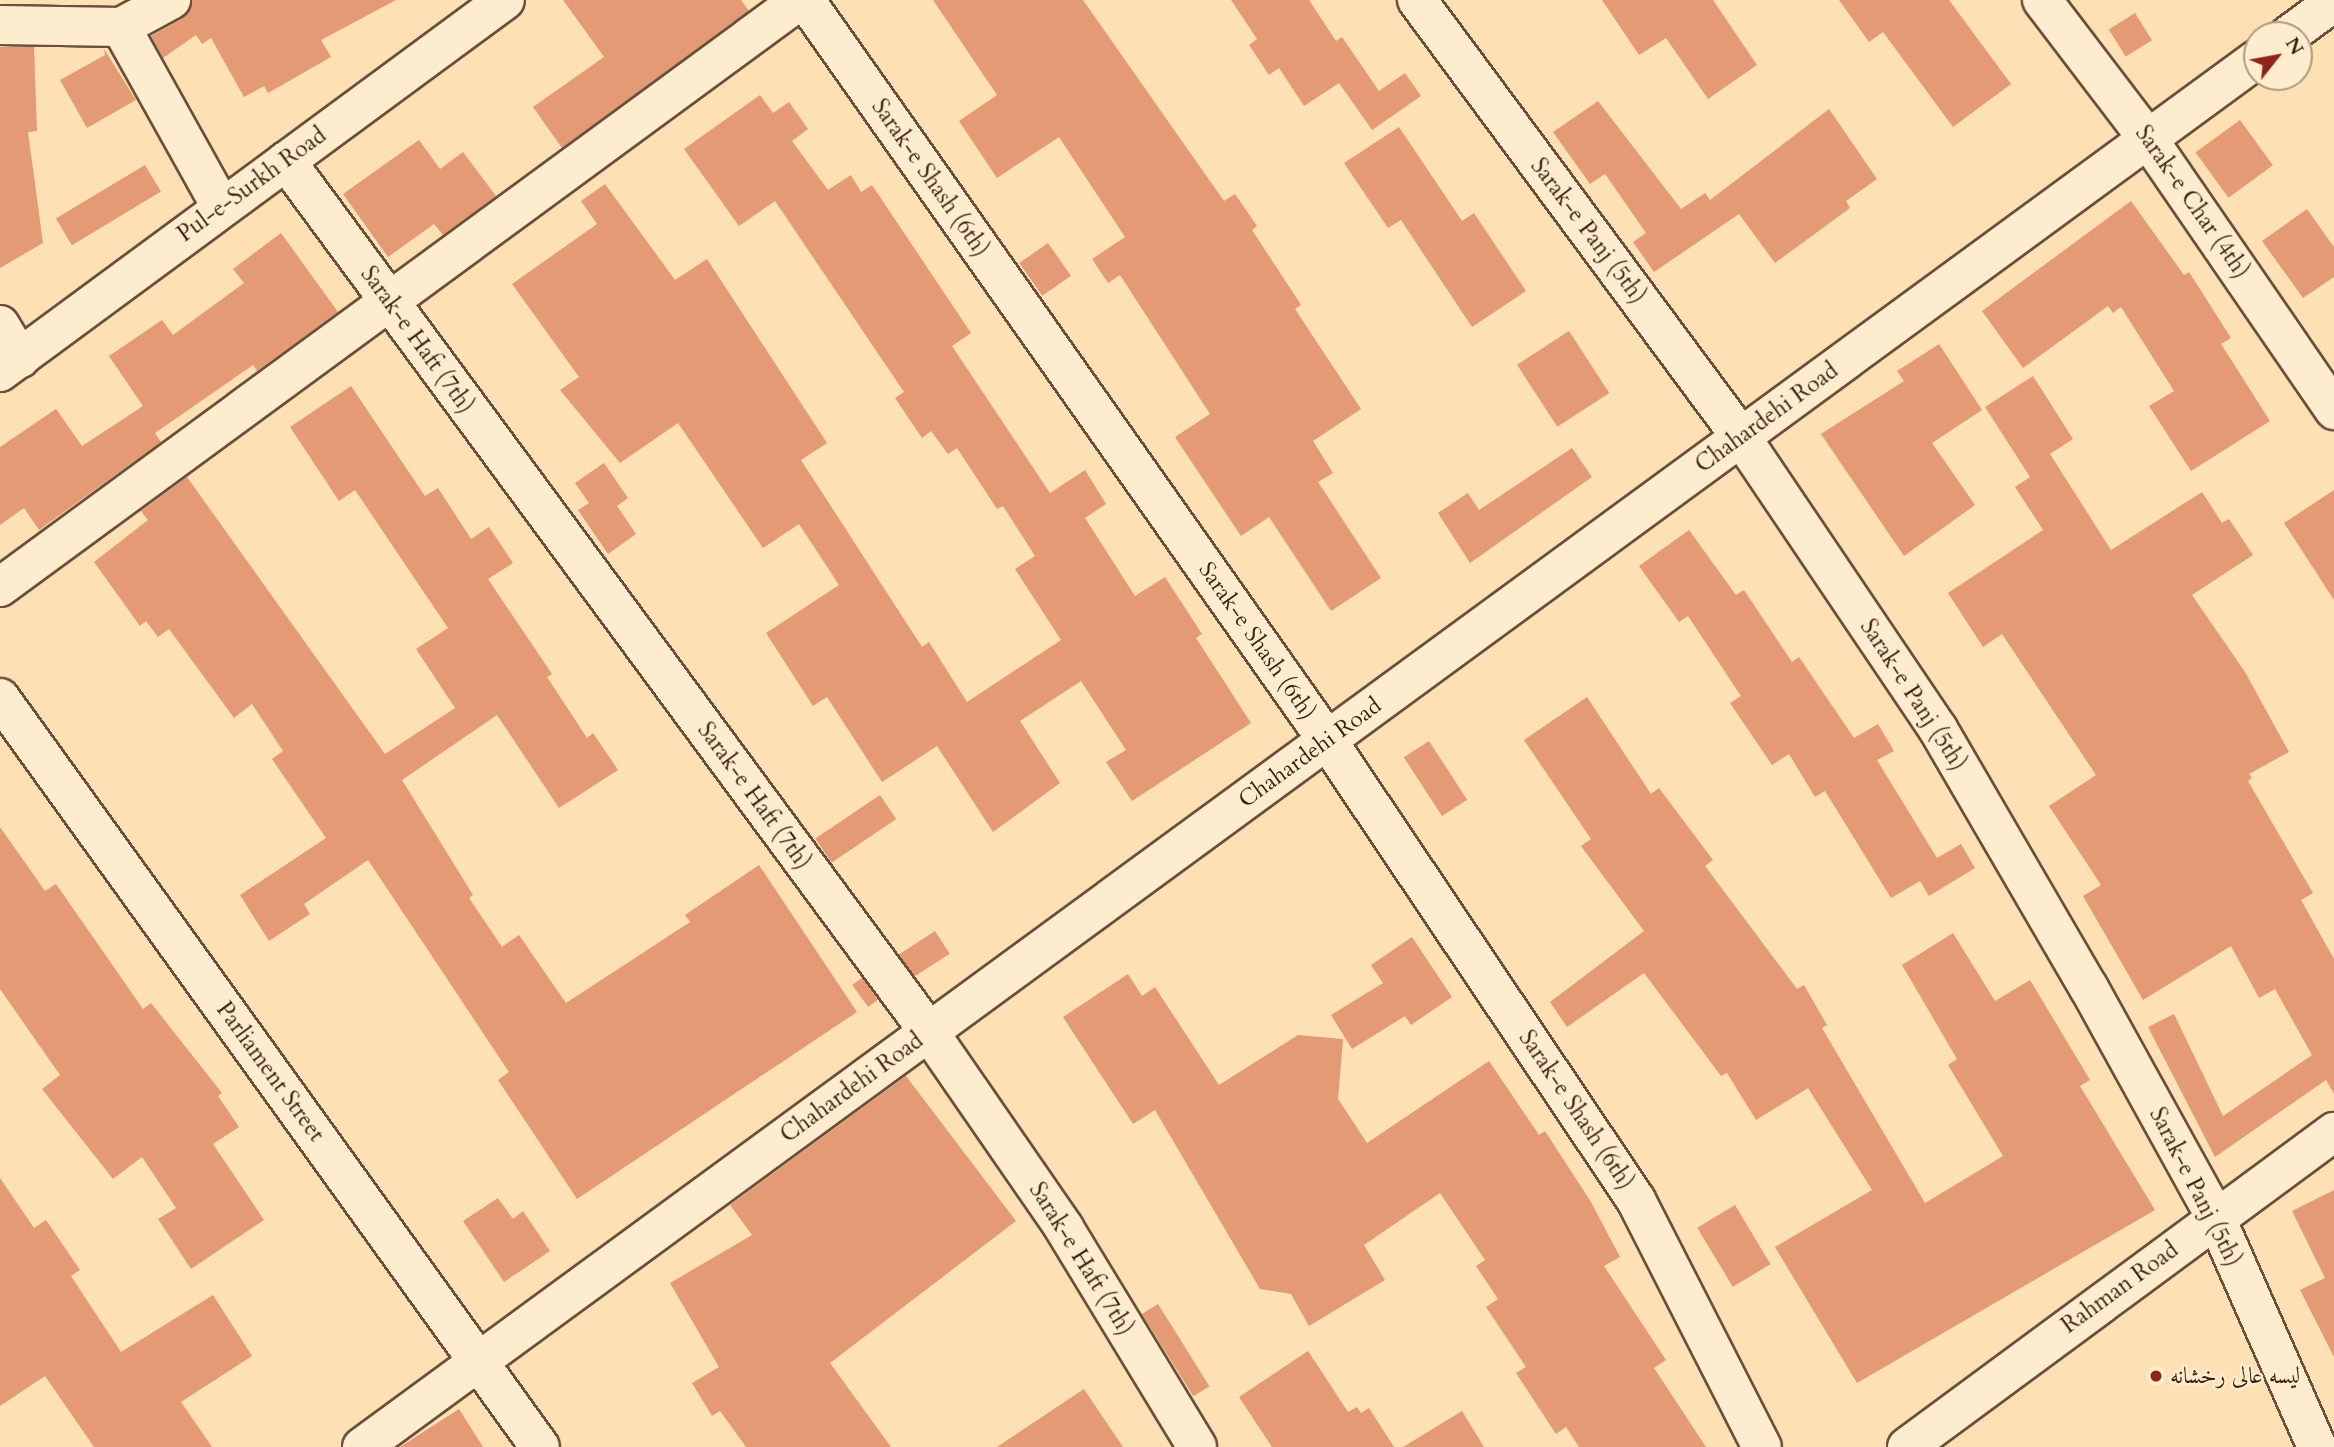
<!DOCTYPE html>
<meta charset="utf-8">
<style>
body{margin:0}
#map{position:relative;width:2334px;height:1447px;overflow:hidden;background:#fde1b4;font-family:Cardo,Amiri,serif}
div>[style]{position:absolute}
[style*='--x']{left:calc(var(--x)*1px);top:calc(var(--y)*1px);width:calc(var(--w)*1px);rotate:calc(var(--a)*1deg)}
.building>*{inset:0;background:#e49a75;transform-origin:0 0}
.roads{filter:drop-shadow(2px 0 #6b4f3a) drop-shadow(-2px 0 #6b4f3a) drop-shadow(0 2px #6b4f3a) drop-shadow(0 -2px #6b4f3a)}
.minor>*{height:38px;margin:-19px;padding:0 19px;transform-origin:19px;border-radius:19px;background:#feecce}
.dots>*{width:19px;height:19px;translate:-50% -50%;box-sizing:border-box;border:4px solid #feecce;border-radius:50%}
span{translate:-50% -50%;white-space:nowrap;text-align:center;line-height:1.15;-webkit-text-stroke:5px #feecce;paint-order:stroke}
.street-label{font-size:23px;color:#3a1e11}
.poi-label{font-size:23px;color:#3a1e11}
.left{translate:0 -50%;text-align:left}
.north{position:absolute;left:2243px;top:21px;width:70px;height:70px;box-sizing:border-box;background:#feecce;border:2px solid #b09a82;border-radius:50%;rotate:59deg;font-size:19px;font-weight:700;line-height:28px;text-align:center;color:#3a1e11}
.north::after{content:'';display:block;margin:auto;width:24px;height:32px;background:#8f2418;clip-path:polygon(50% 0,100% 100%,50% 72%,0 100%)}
</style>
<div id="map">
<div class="building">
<div style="clip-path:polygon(193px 0,396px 0,321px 40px,331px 57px,268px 93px,264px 86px,244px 97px,211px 38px,202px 44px,196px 35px,163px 58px,151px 36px,182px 19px)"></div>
<div style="clip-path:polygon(563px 0,741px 0,749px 11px,562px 148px,533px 107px,604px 57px)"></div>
<div style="clip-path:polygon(933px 0,1083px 0,1224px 201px,1235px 194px,1257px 226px,1252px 230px,1301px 305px,1295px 309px,1361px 409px,1313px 441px,1333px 473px,1318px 482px,1381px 578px,1331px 611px,1269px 517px,1241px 536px,1175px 437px,1210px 414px,1120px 275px,1108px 283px,1092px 259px,1125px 237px,1059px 137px,997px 178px,959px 121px,997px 95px)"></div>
<div style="clip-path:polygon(1231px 0,1309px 0,1336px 41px,1342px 37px,1379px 91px,1405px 73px,1421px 96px,1372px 130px,1339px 83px,1304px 106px,1279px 68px,1269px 75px,1249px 45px,1257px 39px)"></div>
<div style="clip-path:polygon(1602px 0,1713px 0,1757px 65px,1708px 99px,1666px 38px,1639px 55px)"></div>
<div style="clip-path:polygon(1839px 0,1949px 0,2011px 84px,1953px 127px,1883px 32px,1869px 42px)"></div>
<div style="left:2135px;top:13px;width:32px;height:31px;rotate:58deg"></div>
<div style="clip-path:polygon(0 47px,34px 47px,37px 131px,28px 132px,43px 243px,0 268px)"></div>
<div style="clip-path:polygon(104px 49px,136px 100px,87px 128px,60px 80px,105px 55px)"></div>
<div style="clip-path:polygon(760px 95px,773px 113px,789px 102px,808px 129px,792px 141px,828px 190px,851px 175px,861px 192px,872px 185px,971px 333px,952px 346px,1050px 493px,1085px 470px,1106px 504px,1085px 518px,1135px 596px,1165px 577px,1202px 634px,1196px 638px,1251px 723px,1132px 801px,1106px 762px,1126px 750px,1081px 681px,1020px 721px,1060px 783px,993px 832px,937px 746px,882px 782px,827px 697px,813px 706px,766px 633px,839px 585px,799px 524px,763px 548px,678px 423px,620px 463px,560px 390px,579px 377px,512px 284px,597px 224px,581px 201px,605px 184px,675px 280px,707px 259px,827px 443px,801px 460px,922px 647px,929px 642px,967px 702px,1061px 640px,1015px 569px,1035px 556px,1003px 506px,997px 509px,957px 448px,948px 454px,931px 431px,922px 438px,895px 398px,904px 392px,775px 201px,739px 226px,684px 149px)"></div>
<div style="clip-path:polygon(1598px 101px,1681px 209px,1705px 193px,1710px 200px,1829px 109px,1877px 179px,1846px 201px,1850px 208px,1775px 263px,1739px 214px,1654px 272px,1633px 242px,1646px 233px,1605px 174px,1590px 184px,1553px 132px)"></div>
<div style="left:2240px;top:120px;width:56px;height:55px;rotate:54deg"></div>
<div style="clip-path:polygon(1399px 127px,1462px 221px,1474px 213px,1526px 291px,1472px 327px,1401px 220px,1388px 228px,1344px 163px)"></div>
<div style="clip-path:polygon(419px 140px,440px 169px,463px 152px,496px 196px,443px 235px,434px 224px,388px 257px,343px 194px)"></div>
<div style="left:145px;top:165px;width:31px;height:104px;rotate:59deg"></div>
<div style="clip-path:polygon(2131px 201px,2184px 275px,2189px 272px,2231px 338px,2221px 344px,2270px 421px,2191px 471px,2149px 406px,2174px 391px,2121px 307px,2113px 313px,2108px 306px,2023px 368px,1982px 311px)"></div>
<div style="clip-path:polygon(2307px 209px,2334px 247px,2334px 277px,2303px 298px,2262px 241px)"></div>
<div style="clip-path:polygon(281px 233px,338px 312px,257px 371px,253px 365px,155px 433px,161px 442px,39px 530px,24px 508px,0 525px,0 447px,56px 409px,82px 446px,143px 406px,109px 356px,162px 320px,173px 335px,244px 283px,233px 269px)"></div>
<div style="left:1048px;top:243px;width:40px;height:35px;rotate:55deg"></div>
<div style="left:1569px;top:331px;width:74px;height:62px;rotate:57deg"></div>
<div style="clip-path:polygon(1939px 344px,1982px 410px,1932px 443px,1975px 505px,1904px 556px,1821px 434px,1904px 381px,1897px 371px)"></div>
<div style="clip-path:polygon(2033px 376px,2073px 439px,2050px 454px,2111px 550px,2202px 492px,2222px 523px,2229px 519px,2253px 555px,2192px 595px,2245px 672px,2289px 752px,2249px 774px,2252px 778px,2248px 781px,2313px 893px,2301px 900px,2334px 959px,2334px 1094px,2326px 1080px,2215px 1157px,2148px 1027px,2174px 1014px,2223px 1116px,2312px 1055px,2275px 989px,2259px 998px,2231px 946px,2143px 1000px,2083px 896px,2101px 885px,2049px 806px,2096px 775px,2002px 634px,1983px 647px,1948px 593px,2043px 530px,2015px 487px,2030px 477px,1985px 407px)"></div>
<div style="clip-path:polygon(351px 386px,425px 496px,438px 488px,471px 539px,489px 527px,513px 563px,488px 579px,552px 674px,547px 677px,587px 738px,593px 733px,618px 770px,559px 808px,497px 715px,402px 780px,473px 895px,469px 898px,502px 947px,519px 935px,566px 1003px,690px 922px,685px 915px,759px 865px,857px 1012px,577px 1199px,498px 1080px,509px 1072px,368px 860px,304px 904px,310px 914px,269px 941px,240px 895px,326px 838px,272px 759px,283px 751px,252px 704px,234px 718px,169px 629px,158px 637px,146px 621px,140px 626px,94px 562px,148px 520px,141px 511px,187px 477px,385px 754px,455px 708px,416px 649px,448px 628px,355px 490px,339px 501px,290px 427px)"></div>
<div style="clip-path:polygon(1572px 448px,1592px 477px,1470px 563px,1438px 513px,1468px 493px,1479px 510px)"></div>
<div style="clip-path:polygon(604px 463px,628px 498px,617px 506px,636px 534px,608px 554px,578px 510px,589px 503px,575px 483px)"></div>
<div style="clip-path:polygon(2334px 490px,2334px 600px,2284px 523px)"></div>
<div style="clip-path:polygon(1689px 530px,1736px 595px,1744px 590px,1792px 662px,1799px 657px,1854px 738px,1878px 724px,1894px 751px,1877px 760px,1937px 858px,1961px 844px,1975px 868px,1929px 896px,1920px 881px,1891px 898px,1825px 791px,1815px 797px,1789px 754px,1772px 765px,1730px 703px,1741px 696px,1688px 616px,1679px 622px,1639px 566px)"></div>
<div style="clip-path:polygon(1587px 697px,1651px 794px,1659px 788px,1713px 860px,1705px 866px,1797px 989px,1804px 985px,1827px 1025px,1822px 1028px,1925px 1203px,2003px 1156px,1948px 1065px,1957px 1059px,1902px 965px,1953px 933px,1995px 1001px,2030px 980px,2090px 1080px,2080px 1086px,2155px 1210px,1857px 1383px,1775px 1247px,1872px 1190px,1808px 1088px,1756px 1120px,1727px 1073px,1721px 1076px,1644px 973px,1567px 1027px,1550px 1002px,1644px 931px,1581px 846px,1591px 839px,1524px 740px)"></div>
<div style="left:1429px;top:741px;width:70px;height:30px;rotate:57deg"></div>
<div style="left:880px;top:795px;width:29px;height:78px;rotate:56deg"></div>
<div style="clip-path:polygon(0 827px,45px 891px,56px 884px,143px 1009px,151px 1003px,222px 1093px,218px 1096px,239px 1127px,213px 1144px,264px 1220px,191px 1269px,158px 1219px,176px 1208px,142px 1157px,113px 1179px,42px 1089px,60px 1075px,0 989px)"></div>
<div style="left:935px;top:931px;width:27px;height:43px;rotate:57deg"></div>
<div style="clip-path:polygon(1412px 937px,1452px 997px,1411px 1025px,1405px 1016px,1352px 1049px,1331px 1015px,1383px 983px,1371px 965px)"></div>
<div style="clip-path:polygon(1128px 974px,1142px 996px,1155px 987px,1219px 1085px,1298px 1035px,1343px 1039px,1338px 1099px,1367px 1143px,1489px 1061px,1539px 1135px,1545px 1131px,1591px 1202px,1620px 1257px,1604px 1266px,1666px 1360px,1654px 1368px,1706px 1447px,1579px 1447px,1566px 1427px,1556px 1434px,1516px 1373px,1526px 1367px,1486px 1307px,1498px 1299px,1476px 1266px,1485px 1260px,1440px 1193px,1364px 1245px,1385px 1280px,1309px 1326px,1291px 1294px,1260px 1289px,1155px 1110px,1133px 1124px,1063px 1017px)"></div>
<div style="left:862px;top:978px;width:27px;height:12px;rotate:54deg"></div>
<div style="clip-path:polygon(906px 1076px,1016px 1221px,830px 1363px,891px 1447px,746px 1447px,720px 1411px,712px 1416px,692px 1383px,719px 1367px,670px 1283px,752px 1235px,730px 1205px)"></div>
<div style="clip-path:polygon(0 1178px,34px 1228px,46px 1220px,80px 1270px,71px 1276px,121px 1352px,213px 1295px,252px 1356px,181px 1402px,212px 1447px,94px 1447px,45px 1376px,0 1406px)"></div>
<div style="clip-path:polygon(2334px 1190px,2334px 1357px,2300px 1290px,2325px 1278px,2292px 1211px)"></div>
<div style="clip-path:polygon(498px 1198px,513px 1219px,523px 1211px,550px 1251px,504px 1282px,463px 1221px)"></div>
<div style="left:1735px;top:1205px;width:69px;height:44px;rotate:59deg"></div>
<div style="left:1158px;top:1304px;width:97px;height:19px;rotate:58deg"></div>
<div style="clip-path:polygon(1308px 1351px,1348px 1412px,1357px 1407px,1361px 1413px,1369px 1408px,1394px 1447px,1272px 1447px,1239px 1397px)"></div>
<div style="clip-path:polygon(1084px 1389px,1123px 1447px,997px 1447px)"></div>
<div style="clip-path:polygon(459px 1409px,483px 1447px,400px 1447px)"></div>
<div style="clip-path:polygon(1462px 1411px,1484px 1447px,1403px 1447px)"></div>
</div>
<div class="roads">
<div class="minor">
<div style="--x:805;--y:0;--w:906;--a:54.8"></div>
<div style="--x:1327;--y:740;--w:554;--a:56.11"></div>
<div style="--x:1636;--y:1200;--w:277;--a:63"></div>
<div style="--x:1417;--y:0;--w:544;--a:53.45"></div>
<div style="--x:1741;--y:437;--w:352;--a:56"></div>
<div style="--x:1938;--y:729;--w:300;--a:59.8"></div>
<div style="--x:2089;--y:988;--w:263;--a:61.1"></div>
<div style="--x:2216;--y:1218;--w:250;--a:66.2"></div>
<div style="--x:2042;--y:0;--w:175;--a:52.7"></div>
<div style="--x:2148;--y:139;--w:329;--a:55.5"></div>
<div style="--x:0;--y:25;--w:121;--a:0.9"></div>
<div style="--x:121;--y:27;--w:57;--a:-28.4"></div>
<div style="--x:121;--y:27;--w:206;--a:60.9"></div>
<div style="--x:2289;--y:35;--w:56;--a:-36.3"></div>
<div style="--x:286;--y:161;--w:1083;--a:53.56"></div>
<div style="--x:929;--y:1032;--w:238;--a:55.4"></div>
<div style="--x:1064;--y:1228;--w:256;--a:58.7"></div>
<div style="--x:0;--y:325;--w:39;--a:59"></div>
<div style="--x:0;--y:372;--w:627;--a:-36.38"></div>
<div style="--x:0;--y:587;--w:992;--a:-36.27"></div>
<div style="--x:0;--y:698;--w:923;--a:54.21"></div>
<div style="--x:362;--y:1447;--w:2349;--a:-36.22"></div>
<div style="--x:1907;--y:1447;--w:531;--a:-36.42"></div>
</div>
</div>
<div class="dots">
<div style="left:2156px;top:1376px;background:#8f2418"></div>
</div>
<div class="street-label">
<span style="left:930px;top:178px;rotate:55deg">Sarak-e Shash (6th)</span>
<span style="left:252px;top:185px;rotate:-36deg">Pul-e-Surkh Road</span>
<span style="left:2192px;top:202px;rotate:55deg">Sarak-e Char (4th)</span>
<span style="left:1588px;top:231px;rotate:53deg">Sarak-e Panj (5th)</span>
<span style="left:417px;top:340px;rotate:54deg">Sarak-e Haft (7th)</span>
<span style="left:1767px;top:418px;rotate:-36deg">Chahardehi Road</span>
<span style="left:1257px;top:641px;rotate:55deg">Sarak-e Shash (6th)</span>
<span style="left:1913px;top:695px;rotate:57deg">Sarak-e Panj (5th)</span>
<span style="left:1310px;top:753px;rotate:-36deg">Chahardehi Road</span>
<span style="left:754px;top:796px;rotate:54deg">Sarak-e Haft (7th)</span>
<span style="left:270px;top:1072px;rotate:54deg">Parliament Street</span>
<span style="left:852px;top:1088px;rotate:-36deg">Chahardehi Road</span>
<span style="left:1576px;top:1110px;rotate:56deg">Sarak-e Shash (6th)</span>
<span style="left:2195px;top:1187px;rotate:63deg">Sarak-e Panj (5th)</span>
<span style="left:1081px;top:1259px;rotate:58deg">Sarak-e Haft (7th)</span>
<span style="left:2120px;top:1288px;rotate:-36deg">Rahman Road</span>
</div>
<div class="poi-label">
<span class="left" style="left:2170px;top:1376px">لیسه عالی رخشانه</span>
</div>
<div class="north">N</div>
</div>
